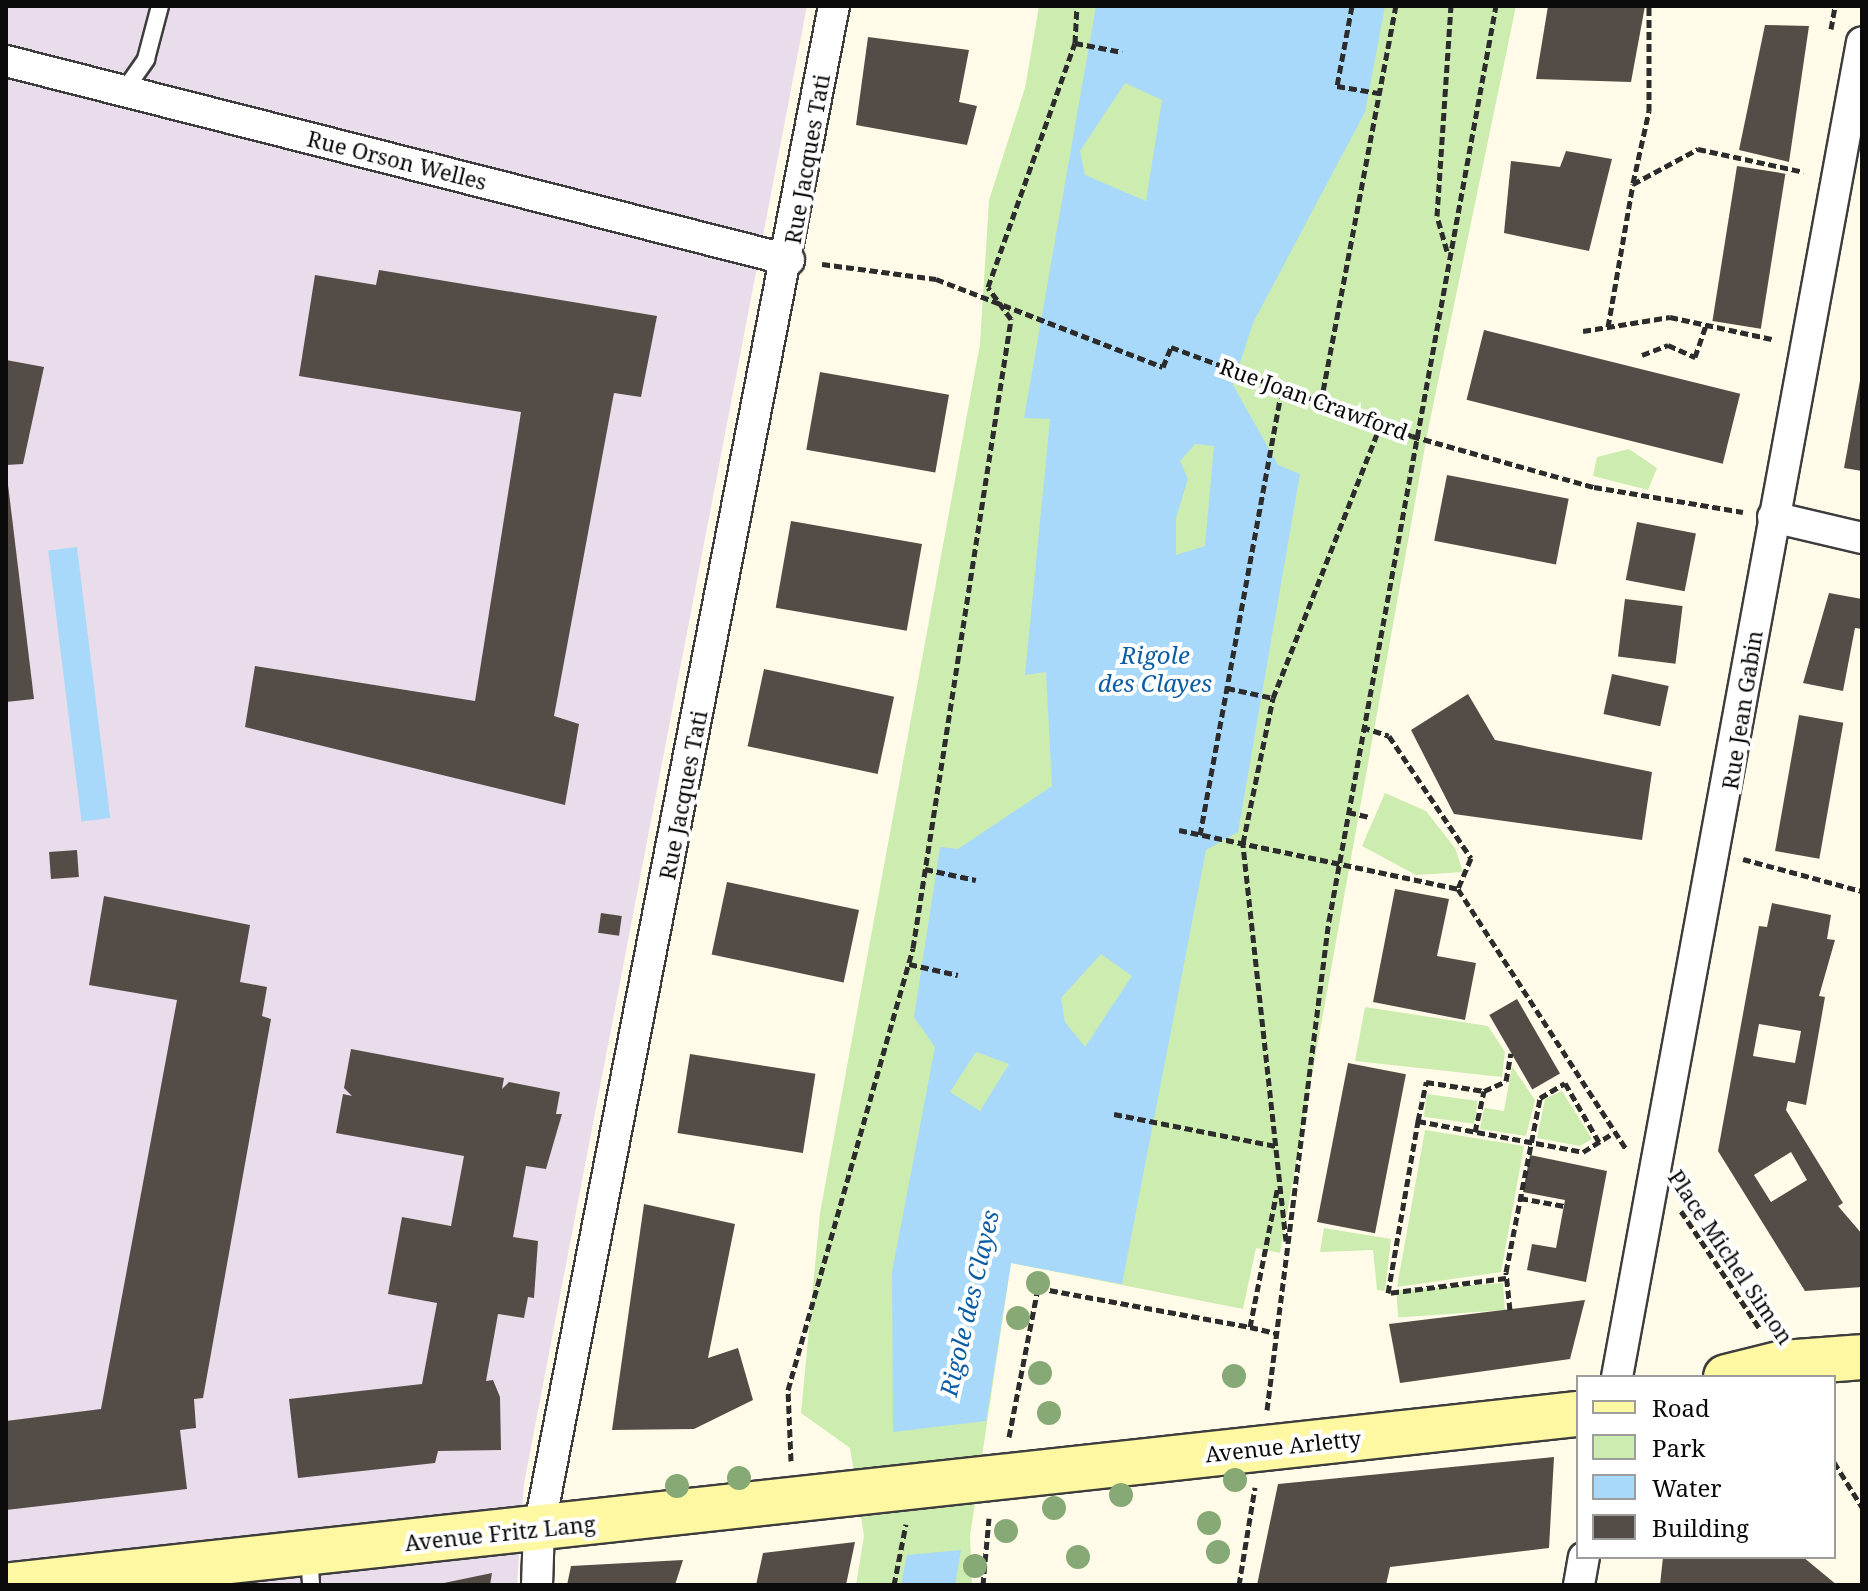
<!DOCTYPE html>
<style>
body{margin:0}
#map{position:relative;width:1868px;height:1591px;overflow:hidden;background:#fffbe8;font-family:"Noto Serif",serif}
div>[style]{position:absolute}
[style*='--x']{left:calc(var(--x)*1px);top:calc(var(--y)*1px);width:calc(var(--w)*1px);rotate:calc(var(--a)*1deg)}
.industrial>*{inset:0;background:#eaddeb}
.green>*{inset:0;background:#cdecaf;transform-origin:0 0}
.water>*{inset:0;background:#a8d9fb;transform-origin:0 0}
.building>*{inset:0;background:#544c46;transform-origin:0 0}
.path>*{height:5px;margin-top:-2.5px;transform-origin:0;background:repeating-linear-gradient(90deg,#2c2c2c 0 8px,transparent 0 12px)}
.roads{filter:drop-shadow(2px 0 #3d3d3d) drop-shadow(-2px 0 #3d3d3d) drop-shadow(0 2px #3d3d3d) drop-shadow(0 -2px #3d3d3d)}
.lane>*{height:16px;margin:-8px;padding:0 8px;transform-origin:8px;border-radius:8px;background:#fff}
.street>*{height:30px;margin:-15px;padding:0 15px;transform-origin:15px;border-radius:15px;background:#fff}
.secondary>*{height:44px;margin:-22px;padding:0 22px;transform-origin:22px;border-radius:22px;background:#fff8a3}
.trees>*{width:24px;height:24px;margin:-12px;border-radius:50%;background:#87a975}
span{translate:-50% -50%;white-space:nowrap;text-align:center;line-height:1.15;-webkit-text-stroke:8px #fff;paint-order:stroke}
.street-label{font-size:22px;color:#0a0a0a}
.water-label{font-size:24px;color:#0c5da4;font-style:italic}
.frame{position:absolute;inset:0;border:8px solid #0a0a0a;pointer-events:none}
.legend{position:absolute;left:1576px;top:1375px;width:260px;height:184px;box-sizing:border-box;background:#fff;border:2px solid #9d9d9d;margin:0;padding:10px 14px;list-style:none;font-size:24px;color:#0a0a0a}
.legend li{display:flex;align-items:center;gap:16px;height:40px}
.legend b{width:40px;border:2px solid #9d9d9d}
</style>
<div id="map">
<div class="industrial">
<div style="clip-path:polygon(6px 6px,807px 6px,524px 1484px,517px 1585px,6px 1585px)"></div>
</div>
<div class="green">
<div style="clip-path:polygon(1039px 6px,1516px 6px,1428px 430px,1280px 1253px,1256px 1248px,1243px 1309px,1011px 1263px,970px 1536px,972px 1585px,856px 1585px,864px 1536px,850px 1448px,801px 1413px,820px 1213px,980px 344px,989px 200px,1025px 88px)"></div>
<div style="clip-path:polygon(1629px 449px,1657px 468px,1648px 490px,1593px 476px,1597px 457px)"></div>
<div style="clip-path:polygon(1385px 793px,1426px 811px,1455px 848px,1463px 872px,1416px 875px,1362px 846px)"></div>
<div style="clip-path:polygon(1365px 1007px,1488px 1026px,1505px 1052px,1502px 1077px,1355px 1061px)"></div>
<div style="clip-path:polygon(1512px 1066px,1535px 1100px,1526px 1136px,1480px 1129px,1484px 1108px,1504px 1111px)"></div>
<div style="clip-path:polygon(1562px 1091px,1592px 1139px,1580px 1146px,1537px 1138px,1545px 1099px)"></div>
<div style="left:1427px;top:1094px;width:51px;height:23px;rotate:8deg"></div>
<div style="clip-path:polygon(1425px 1130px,1524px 1146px,1501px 1272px,1397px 1287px)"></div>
<div style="clip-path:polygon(1324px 1228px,1391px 1239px,1385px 1291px,1377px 1290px,1373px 1250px,1320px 1252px)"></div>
<div style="left:1503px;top:1283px;width:27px;height:107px;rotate:86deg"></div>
</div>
<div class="water">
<div style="clip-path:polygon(evenodd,1096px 6px,1385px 6px,1365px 112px,1253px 323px,1233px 385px,1278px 465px,1300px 474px,1238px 832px,1206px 850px,1122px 1284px,1011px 1263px,986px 1421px,893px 1432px,892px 1272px,935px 1047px,914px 1017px,940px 847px,958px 849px,1052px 786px,1046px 672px,1025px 675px,1050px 419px,1024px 418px,1096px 6px,1125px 83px,1162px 100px,1146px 201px,1085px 175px,1080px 151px,1125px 83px,1096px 6px,1195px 444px,1214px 446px,1205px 546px,1176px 555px,1176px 518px,1188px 479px,1180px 461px,1195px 444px,1096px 6px,1101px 954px,1132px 976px,1085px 1047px,1065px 1022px,1061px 998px,1101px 954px,1096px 6px,976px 1052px,1009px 1064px,980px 1111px,950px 1092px,976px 1052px)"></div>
<div style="left:77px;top:547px;width:273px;height:29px;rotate:83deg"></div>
<div style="clip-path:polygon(961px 1550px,955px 1585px,901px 1585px,907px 1555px)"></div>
</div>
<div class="building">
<div style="clip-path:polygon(1548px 6px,1645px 6px,1631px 82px,1536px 79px)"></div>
<div style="clip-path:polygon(1765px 25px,1809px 26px,1789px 162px,1739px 150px)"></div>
<div style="clip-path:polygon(868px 37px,969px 50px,959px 102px,977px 106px,967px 145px,856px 125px)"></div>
<div style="clip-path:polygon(1566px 151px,1612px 159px,1589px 251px,1504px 233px,1511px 161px,1560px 167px)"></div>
<div style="left:1737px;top:166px;width:49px;height:157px;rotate:9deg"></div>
<div style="clip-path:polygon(379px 270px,657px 316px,641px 397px,614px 393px,554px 716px,579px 724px,565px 805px,245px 727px,255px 666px,475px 701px,521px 412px,299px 376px,315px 275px,376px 285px)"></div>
<div style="left:1484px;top:330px;width:264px;height:72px;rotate:14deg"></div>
<div style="clip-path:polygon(6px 360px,44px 367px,23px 464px,6px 465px)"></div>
<div style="left:820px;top:372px;width:131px;height:79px;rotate:10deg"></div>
<div style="clip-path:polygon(1861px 375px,1862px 375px,1862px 471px,1844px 468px)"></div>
<div style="clip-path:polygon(6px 468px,34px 699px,6px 702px)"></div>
<div style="left:1447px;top:475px;width:124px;height:67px;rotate:11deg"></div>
<div style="left:791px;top:521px;width:133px;height:88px;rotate:10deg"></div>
<div style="left:1637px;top:522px;width:60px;height:59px;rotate:11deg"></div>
<div style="clip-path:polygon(1829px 593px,1862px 599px,1862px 629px,1855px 628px,1843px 691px,1803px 683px)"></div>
<div style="left:1625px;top:599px;width:58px;height:58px;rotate:7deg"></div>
<div style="left:764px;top:669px;width:133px;height:79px;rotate:12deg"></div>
<div style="left:1612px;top:674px;width:58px;height:41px;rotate:12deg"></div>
<div style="clip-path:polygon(1468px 694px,1495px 740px,1652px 772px,1642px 840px,1454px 814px,1411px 730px)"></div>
<div style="left:1799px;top:715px;width:45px;height:138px;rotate:10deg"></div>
<div style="left:77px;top:850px;width:27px;height:28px;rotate:86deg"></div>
<div style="left:727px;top:882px;width:135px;height:74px;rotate:12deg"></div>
<div style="clip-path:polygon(1395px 889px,1449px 899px,1437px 956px,1476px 963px,1465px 1020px,1373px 1002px)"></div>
<div style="clip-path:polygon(104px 896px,250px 925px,240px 982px,267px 987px,262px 1016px,271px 1019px,203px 1398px,194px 1399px,196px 1428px,180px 1430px,187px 1489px,6px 1510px,6px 1421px,101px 1409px,177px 1000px,89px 985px)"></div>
<div style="clip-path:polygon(evenodd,1772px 903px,1831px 915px,1827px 939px,1835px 940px,1819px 996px,1825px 997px,1806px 1105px,1788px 1101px,1786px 1110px,1843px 1203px,1838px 1206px,1862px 1234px,1862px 1287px,1805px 1291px,1718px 1151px,1759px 926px,1767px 927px,1772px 903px,1759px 1024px,1801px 1031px,1795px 1063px,1753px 1056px,1759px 1024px,1772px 903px,1791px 1152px,1807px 1180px,1771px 1202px,1754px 1175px,1791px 1152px)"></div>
<div style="left:601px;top:913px;width:21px;height:20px;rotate:8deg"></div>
<div style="left:1517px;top:999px;width:86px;height:32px;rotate:60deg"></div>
<div style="clip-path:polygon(351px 1049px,504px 1078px,502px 1089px,509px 1082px,560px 1092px,556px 1114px,562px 1114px,546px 1169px,526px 1166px,513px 1237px,538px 1241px,534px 1298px,528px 1297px,524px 1318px,498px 1314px,486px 1381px,493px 1380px,500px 1397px,501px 1450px,438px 1451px,435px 1463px,298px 1478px,289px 1399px,422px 1384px,437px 1303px,388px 1294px,402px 1217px,451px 1226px,464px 1156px,336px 1133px,343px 1094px,352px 1096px,344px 1088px)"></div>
<div style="left:690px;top:1054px;width:127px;height:80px;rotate:9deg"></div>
<div style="left:1348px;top:1063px;width:59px;height:162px;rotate:11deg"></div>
<div style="clip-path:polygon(1530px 1155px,1607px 1171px,1586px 1282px,1527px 1270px,1532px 1244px,1556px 1248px,1565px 1200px,1523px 1192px)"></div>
<div style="clip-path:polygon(644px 1204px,735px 1224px,708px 1358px,738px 1348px,753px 1400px,694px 1429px,612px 1430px)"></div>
<div style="clip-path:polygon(1585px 1300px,1570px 1359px,1400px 1383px,1389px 1324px)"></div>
<div style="clip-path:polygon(1554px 1457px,1549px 1548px,1390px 1567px,1386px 1585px,1257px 1585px,1278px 1484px)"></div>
<div style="clip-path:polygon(855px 1542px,846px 1585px,756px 1585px,763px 1553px)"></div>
<div style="clip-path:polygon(1663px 1557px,1803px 1557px,1837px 1585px,1660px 1585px)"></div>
<div style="clip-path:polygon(683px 1560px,675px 1585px,567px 1585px,571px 1566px)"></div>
<div style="clip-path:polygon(492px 1573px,490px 1585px,439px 1585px,439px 1584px)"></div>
</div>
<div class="path">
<div style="--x:1352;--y:6;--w:81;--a:100.6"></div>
<div style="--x:1337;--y:86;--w:43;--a:9.5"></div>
<div style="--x:1831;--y:29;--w:23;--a:-80"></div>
<div style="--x:1075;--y:43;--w:48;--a:10.8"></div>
<div style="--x:1633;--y:183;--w:74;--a:-77.5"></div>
<div style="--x:1649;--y:111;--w:105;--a:-90"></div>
<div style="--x:1447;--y:251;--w:36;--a:-106"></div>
<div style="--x:1437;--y:216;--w:210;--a:-86.2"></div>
<div style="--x:822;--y:264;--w:115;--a:7.5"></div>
<div style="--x:936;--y:279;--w:243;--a:21.2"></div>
<div style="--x:1163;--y:367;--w:22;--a:-68"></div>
<div style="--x:1171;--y:347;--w:257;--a:20.3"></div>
<div style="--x:1412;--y:436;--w:189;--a:15.7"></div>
<div style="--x:1594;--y:487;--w:151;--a:9.5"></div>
<div style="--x:1608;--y:327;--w:145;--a:-80.1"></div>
<div style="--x:1633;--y:184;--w:74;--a:-28.3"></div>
<div style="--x:1698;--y:149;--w:108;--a:12.2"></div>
<div style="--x:1583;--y:331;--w:88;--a:-9.1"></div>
<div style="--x:1670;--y:317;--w:104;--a:12.2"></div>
<div style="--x:1642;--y:355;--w:28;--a:-21"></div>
<div style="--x:1668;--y:345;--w:30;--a:24"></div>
<div style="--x:1695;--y:357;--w:34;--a:-71"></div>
<div style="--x:1321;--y:402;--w:403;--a:-79.3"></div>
<div style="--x:1227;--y:688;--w:47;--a:12.3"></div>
<div style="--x:1362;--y:727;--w:28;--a:18"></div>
<div style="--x:1389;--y:736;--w:147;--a:56.1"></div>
<div style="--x:1471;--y:858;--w:34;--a:113"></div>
<div style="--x:1348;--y:812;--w:22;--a:13"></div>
<div style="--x:1179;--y:830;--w:285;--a:11.9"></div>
<div style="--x:1458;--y:889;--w:310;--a:57.1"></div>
<div style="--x:1200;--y:835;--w:454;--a:-79.6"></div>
<div style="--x:1743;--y:859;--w:123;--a:15.1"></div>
<div style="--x:925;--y:869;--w:52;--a:12.2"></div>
<div style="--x:909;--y:964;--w:50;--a:12.7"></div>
<div style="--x:1114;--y:1114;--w:165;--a:11.2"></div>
<div style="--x:1418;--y:1121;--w:40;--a:-78"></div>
<div style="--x:1426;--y:1082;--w:59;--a:8.8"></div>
<div style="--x:1475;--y:1132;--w:42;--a:-77.6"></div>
<div style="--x:1484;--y:1091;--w:24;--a:-24"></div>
<div style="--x:1506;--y:1081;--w:28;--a:-80"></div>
<div style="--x:1520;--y:1198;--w:45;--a:10.3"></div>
<div style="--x:1681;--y:1211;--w:142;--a:56.2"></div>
<div style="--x:1286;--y:1241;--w:400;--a:-96.2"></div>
<div style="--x:1243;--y:843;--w:148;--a:-78.3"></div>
<div style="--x:1273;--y:698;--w:295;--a:-68.5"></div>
<div style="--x:1506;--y:1278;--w:119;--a:172.8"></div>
<div style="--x:1388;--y:1293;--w:175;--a:-80.1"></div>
<div style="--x:1418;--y:1121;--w:168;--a:10.6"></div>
<div style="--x:1583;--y:1152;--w:36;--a:-32"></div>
<div style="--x:1510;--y:1310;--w:38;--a:-96"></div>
<div style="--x:1506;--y:1272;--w:177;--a:-78.9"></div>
<div style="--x:1540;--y:1098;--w:29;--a:-31"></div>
<div style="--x:1565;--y:1083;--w:68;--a:60"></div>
<div style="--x:1250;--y:1327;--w:27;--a:13"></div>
<div style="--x:1267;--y:1410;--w:493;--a:-82.8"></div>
<div style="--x:1329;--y:921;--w:930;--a:-79.66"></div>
<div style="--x:1009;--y:1437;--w:152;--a:-79"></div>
<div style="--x:1038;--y:1288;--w:216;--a:10.4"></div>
<div style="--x:1250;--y:1327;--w:144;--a:-78.8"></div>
<div style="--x:791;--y:1461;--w:71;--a:-92.4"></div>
<div style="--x:788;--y:1390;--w:459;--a:-74.2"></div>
<div style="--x:913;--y:948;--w:637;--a:-81.14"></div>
<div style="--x:1011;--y:319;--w:39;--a:-126"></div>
<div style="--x:988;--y:287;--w:259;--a:-70.4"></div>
<div style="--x:1075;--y:43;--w:37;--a:-87"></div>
<div style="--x:1834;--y:1462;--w:53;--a:58.1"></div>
<div style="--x:894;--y:1585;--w:62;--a:-78.9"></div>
<div style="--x:983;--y:1585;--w:67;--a:-84.9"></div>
<div style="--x:1239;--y:1585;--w:99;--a:-80.7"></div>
</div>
<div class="roads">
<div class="lane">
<div style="--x:124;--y:91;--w:39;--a:-55"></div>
<div style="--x:146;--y:59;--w:55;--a:-75.2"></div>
<div style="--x:309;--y:1555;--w:30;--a:86"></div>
</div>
<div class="street">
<div style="--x:6;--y:61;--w:808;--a:14.26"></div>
<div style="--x:1773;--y:517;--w:91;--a:13.3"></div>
<div style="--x:1617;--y:1377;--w:1357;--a:-79.6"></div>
<div style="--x:537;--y:1585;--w:56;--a:-88"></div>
<div style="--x:539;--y:1529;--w:1551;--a:-79.04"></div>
<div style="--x:1579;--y:1585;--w:28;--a:-80"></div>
</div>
<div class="secondary">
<div style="--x:1726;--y:1377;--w:59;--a:-13.8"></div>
<div style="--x:1783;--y:1363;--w:79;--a:-4.3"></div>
<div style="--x:11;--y:1585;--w:1576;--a:-6.23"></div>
</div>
</div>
<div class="trees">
<div style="left:1038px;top:1283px"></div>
<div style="left:1018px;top:1318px"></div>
<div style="left:1040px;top:1373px"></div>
<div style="left:1234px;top:1376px"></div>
<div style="left:1049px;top:1413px"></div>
<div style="left:739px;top:1478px"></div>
<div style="left:1235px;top:1480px"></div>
<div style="left:677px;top:1486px"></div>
<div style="left:1121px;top:1495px"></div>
<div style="left:1054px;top:1508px"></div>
<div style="left:1209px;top:1523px"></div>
<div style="left:1006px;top:1531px"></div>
<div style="left:1218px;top:1552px"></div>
<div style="left:1078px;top:1557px"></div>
<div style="left:975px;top:1566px"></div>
</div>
<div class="street-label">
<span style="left:807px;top:159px;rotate:-80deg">Rue Jacques Tati</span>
<span style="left:397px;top:160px;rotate:14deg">Rue Orson Welles</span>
<span style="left:1314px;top:399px;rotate:20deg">Rue Joan Crawford</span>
<span style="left:1742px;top:710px;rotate:-81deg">Rue Jean Gabin</span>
<span style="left:683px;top:795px;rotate:-79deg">Rue Jacques Tati</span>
<span style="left:1731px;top:1257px;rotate:56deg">Place Michel Simon</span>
<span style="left:1283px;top:1446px;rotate:-6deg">Avenue Arletty</span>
<span style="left:500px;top:1533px;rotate:-6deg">Avenue Fritz Lang</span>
</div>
<div class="water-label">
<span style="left:1155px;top:669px">Rigole<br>des Clayes</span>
<span style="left:969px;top:1303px;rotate:-77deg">Rigole des Clayes</span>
</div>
<div class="frame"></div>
<ul class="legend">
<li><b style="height:10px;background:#fff8a3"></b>Road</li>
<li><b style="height:22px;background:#cdecaf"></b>Park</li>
<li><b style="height:22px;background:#a8d9fb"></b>Water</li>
<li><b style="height:22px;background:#544c46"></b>Building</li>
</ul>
</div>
